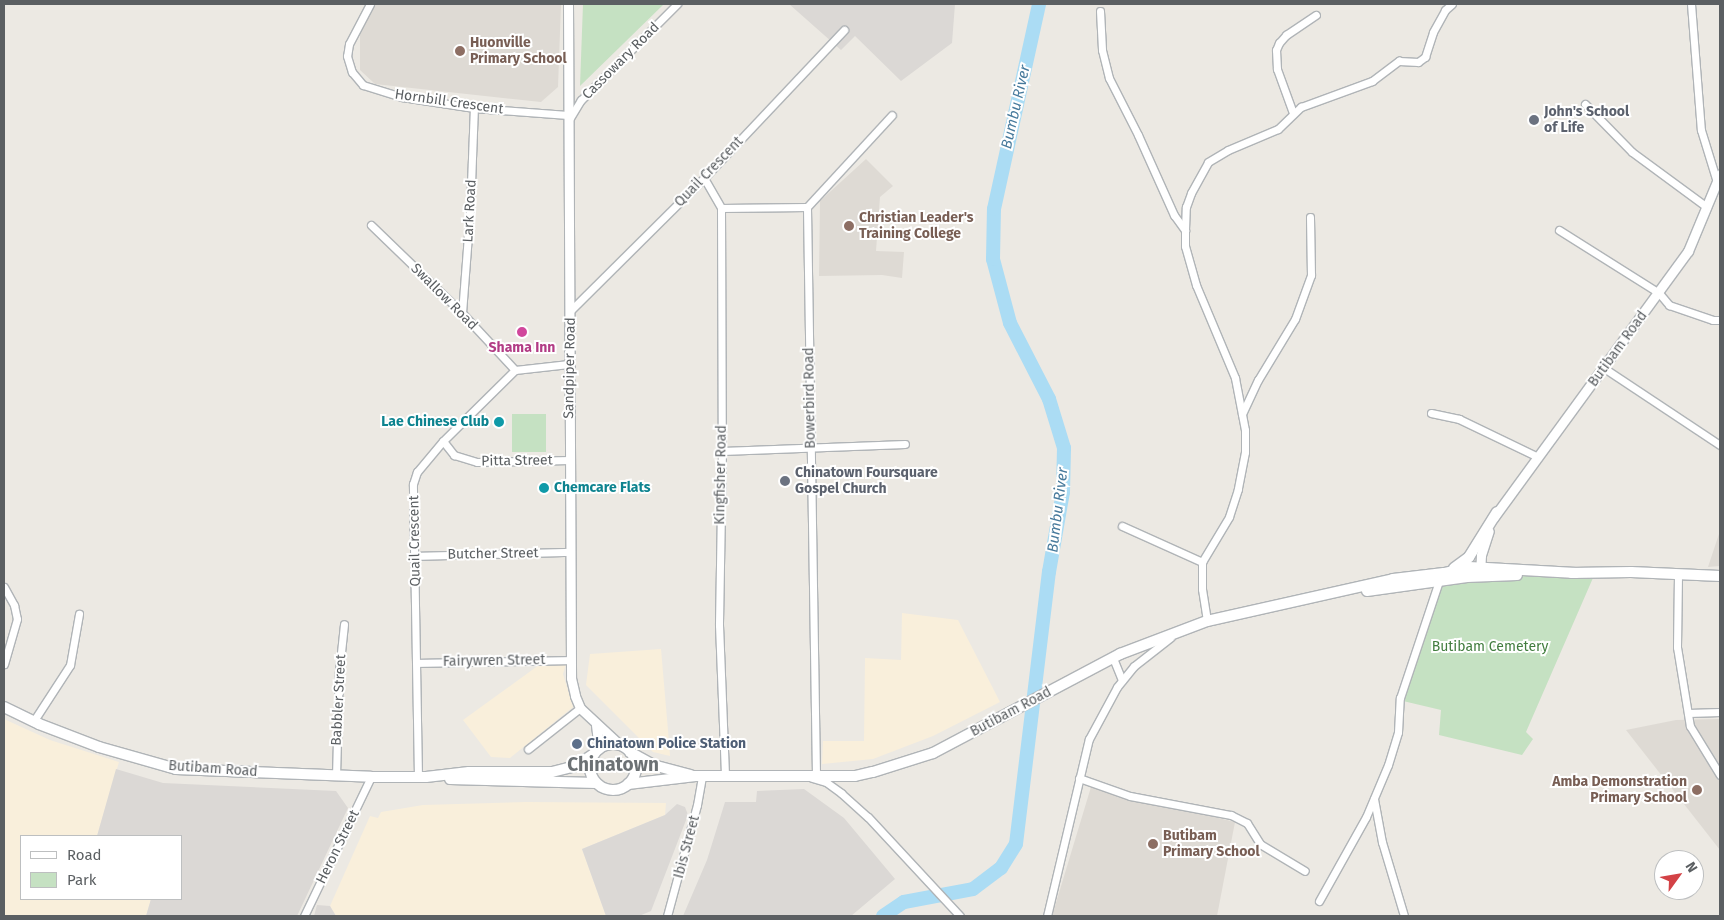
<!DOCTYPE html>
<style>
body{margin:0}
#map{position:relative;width:1724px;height:920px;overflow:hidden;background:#ece9e3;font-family:"Fira Sans",sans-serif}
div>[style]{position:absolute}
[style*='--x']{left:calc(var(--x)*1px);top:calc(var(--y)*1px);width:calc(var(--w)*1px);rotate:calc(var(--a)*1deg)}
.commercial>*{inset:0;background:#f9efdb}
.industrial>*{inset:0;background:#dbd8d5}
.education>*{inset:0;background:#dedad4}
.green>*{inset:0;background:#c5e1c2;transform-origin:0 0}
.river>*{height:14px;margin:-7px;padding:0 7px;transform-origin:7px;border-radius:7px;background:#abdcf4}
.roads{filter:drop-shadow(1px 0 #b0b4b7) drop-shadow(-1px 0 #b0b4b7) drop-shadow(0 1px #b0b4b7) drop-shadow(0 -1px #b0b4b7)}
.minor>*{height:7px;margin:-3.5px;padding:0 3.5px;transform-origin:3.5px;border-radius:3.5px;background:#fff}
.tertiary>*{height:9px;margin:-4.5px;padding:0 4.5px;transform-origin:4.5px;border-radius:4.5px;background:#fff}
.secondary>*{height:10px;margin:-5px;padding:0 5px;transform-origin:5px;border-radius:5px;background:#fff}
.secondary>.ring{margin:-5px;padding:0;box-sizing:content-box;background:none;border:10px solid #fff;border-radius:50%}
.dots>*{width:14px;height:14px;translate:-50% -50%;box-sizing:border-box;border:2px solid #fff;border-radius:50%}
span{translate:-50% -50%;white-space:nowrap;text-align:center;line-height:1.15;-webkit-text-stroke:4px #fff;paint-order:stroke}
.education-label{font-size:14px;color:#785e54;font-weight:700}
.left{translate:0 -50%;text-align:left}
.right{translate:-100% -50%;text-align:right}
.street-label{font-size:14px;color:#5b5f62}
.worship-label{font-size:14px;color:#5b616d;font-weight:700}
.hotel-label{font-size:14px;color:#b23c85;font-weight:700}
.culture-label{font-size:14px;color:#0d838f;font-weight:700}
.park-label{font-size:14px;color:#427d3f}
.service-label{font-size:14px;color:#4e5e75;font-weight:700}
.water-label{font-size:15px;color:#477a9c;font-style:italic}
.district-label{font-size:19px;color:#6c7174;font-weight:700}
.frame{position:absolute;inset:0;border:5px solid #5b5f62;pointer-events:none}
.legend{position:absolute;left:20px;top:835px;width:162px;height:65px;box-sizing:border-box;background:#fff;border:1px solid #bdbfc0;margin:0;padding:6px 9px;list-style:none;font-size:15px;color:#5b5f62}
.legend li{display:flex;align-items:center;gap:10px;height:25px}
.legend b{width:25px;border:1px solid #bdbfc0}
.north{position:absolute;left:1654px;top:850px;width:50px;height:50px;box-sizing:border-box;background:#fff;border:1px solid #bdbfc0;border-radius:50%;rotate:58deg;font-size:14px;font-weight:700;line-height:20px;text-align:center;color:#5b5f62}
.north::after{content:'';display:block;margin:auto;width:18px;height:22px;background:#d34246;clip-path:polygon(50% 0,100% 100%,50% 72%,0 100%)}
</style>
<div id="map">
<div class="commercial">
<div style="clip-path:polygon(902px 613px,958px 620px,1000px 702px,933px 736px,873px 759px,822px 764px,823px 741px,864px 741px,865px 658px,901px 660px)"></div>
<div style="clip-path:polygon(661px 649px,669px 742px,670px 756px,653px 752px,586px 685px,590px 654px)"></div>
<div style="clip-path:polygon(566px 664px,563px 674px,573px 707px,510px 758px,491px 757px,463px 720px,539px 665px)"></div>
<div style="clip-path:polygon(4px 719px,50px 740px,119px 762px,97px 836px,21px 836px,21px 899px,151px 899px,146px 916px,4px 916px)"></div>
<div style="clip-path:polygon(526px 802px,666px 803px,665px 815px,582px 849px,606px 916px,336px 916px,330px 906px,370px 816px,378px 818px,381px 812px,423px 805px)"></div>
</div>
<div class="industrial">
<div style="clip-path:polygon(789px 4px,955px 4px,952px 43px,901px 81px,855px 36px,841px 50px)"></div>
<div style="clip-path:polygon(116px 769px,163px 783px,336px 791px,348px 808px,297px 916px,146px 916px,151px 899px,181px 899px,181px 836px,97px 836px)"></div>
<div style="clip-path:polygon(804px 789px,844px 818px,895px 879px,851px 916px,683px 916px,707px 860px,725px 802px,756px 802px,757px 791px)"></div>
<div style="clip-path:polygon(677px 804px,685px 807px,688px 815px,651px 911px,639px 916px,606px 916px,582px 849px,665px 815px)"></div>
<div style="clip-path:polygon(317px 905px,330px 906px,336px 916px,314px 916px)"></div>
</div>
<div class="education">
<div style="clip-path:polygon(375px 4px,561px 4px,558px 87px,541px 102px,375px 84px,360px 70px,360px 31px)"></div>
<div style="clip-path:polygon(866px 159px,893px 186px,880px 197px,876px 251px,904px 252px,902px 278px,882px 275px,819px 276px,820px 201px)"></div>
<div style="clip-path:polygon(1720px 532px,1720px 566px,1708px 567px,1719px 534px)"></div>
<div style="clip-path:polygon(1720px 719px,1720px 850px,1626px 730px,1676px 720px)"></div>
<div style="clip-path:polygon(1091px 787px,1235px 822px,1217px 916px,1052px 916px)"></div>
</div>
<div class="green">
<div style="clip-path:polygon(583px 4px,664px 4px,580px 86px)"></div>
<div style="left:512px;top:414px;width:34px;height:38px"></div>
<div style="clip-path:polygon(1596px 571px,1526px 732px,1533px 739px,1522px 755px,1439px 735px,1441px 710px,1403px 701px,1439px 581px)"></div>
</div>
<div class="river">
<div style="--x:883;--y:916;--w:25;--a:-34"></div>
<div style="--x:904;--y:902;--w:70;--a:-10.7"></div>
<div style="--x:973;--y:889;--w:35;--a:-37"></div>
<div style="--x:1001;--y:868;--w:28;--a:-58"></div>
<div style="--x:1016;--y:844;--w:274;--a:-83.1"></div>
<div style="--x:1049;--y:572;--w:81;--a:-80.1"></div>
<div style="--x:1063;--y:492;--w:44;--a:-88.7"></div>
<div style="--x:1064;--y:448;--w:51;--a:-107"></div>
<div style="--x:1049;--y:399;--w:85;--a:-117.2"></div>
<div style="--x:1010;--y:323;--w:66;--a:-104.9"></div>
<div style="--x:993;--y:259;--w:50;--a:-88.9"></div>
<div style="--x:994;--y:209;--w:210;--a:-77.6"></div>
</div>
<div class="roads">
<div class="minor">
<div style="--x:370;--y:4;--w:45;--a:117.7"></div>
<div style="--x:349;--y:44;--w:12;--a:99"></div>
<div style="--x:347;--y:56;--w:17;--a:73"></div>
<div style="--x:352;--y:72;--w:17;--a:50"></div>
<div style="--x:363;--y:85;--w:41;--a:17.1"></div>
<div style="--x:402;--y:97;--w:73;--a:8.7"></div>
<div style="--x:474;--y:108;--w:94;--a:4.3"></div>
<div style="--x:1691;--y:4;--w:126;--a:85.5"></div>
<div style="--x:1701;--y:130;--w:54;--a:72.9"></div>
<div style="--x:1100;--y:11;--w:39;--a:87"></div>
<div style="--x:1102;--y:50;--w:29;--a:76"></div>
<div style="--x:1109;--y:78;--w:64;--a:63"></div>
<div style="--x:1138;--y:135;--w:88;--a:65.8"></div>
<div style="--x:1174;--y:215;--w:19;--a:54"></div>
<div style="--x:1185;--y:230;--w:16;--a:90"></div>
<div style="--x:1185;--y:246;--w:41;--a:74.2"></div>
<div style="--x:1196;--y:285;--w:101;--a:67.2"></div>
<div style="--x:1235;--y:378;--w:53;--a:79.1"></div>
<div style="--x:1245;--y:430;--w:22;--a:90"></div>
<div style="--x:1245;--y:452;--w:38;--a:101"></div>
<div style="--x:1238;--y:489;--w:29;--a:108"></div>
<div style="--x:1229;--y:517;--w:52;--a:121"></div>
<div style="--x:1202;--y:562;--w:27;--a:90"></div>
<div style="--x:1202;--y:589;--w:32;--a:81"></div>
<div style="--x:1585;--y:104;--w:67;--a:45.6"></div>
<div style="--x:1632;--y:152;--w:93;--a:36.3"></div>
<div style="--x:1293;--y:113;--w:47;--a:-110"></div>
<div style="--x:1277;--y:69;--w:19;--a:-93"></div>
<div style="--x:1276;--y:50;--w:8;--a:-67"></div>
<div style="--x:1279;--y:43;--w:11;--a:-49"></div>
<div style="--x:1286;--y:35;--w:36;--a:-34"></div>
<div style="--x:570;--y:118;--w:21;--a:-59"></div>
<div style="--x:581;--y:100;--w:136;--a:-45"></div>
<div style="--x:704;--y:178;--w:34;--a:60"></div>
<div style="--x:721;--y:208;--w:243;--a:89.8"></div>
<div style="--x:722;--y:451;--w:174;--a:91"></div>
<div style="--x:719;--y:625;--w:151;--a:87.7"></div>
<div style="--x:721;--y:208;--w:86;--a:-0.7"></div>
<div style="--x:371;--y:225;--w:127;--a:44"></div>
<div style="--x:462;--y:313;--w:78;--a:47.1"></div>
<div style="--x:1185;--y:230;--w:23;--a:-88"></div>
<div style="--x:1186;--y:207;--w:15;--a:-70"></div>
<div style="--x:1191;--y:193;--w:35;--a:-61"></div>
<div style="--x:1208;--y:162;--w:23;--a:-31"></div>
<div style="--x:1228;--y:150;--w:54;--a:-22.8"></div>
<div style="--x:1278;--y:129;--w:32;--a:-44"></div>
<div style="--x:1301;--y:107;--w:76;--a:-20.1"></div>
<div style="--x:1372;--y:81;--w:34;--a:-37"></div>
<div style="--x:1399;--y:61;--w:19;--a:3"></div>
<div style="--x:1418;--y:62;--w:9;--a:-36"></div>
<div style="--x:1425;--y:57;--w:26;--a:-72"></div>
<div style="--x:1433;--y:32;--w:25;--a:-61"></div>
<div style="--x:1445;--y:10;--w:9;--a:-41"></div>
<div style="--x:1559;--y:230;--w:118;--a:32.2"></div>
<div style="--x:1659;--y:293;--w:16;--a:50"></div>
<div style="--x:1669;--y:305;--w:46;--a:18.8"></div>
<div style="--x:1713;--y:320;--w:7;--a:0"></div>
<div style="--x:571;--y:310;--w:187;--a:-44.8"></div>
<div style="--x:704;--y:178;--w:204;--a:-46.6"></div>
<div style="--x:462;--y:313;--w:103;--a:-85.6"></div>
<div style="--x:470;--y:210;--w:102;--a:-87.8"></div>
<div style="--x:1604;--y:368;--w:139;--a:33.6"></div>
<div style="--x:1431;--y:413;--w:29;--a:12"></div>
<div style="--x:1459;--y:419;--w:88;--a:25.7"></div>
<div style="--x:1242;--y:414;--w:38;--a:-65"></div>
<div style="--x:1258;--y:380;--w:71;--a:-58.8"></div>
<div style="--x:1295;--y:319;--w:47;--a:-70"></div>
<div style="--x:1311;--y:275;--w:58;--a:-91"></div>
<div style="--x:443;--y:441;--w:18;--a:52"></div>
<div style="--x:454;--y:455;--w:24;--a:17"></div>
<div style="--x:477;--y:462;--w:93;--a:-1.2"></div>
<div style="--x:722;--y:451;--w:183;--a:-2.2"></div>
<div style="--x:1122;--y:526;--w:88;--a:24.2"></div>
<div style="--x:415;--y:556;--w:155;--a:-1.5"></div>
<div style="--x:1678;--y:575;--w:72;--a:90.8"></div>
<div style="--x:1677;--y:647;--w:80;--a:80.7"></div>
<div style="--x:1690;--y:726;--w:57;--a:58.5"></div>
<div style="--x:4;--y:587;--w:21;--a:61"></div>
<div style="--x:14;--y:605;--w:14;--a:78"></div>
<div style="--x:17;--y:619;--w:47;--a:106.1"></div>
<div style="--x:1113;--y:658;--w:24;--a:68"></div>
<div style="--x:417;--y:663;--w:154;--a:-1.1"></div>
<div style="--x:1688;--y:713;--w:32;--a:-2"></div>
<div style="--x:33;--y:722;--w:68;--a:-57"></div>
<div style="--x:70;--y:665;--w:52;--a:-80"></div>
<div style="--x:528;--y:749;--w:66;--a:-38.3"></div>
<div style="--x:816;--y:775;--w:568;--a:-90.91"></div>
<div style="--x:807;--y:207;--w:125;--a:-47.3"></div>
<div style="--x:336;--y:776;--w:105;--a:-88.4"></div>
<div style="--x:339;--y:671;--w:47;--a:-83.9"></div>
<div style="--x:418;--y:777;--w:293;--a:-91"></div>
<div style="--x:413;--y:484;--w:13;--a:-72"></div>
<div style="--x:417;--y:472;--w:40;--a:-50"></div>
<div style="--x:443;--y:441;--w:101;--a:-44.6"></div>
<div style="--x:515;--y:370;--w:54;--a:-6.3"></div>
<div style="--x:812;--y:778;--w:15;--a:16"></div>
<div style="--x:826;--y:782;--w:19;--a:36"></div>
<div style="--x:841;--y:793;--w:36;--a:42"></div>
<div style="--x:868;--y:817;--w:135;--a:47.1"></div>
<div style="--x:1079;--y:778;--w:54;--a:19.4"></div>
<div style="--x:1130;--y:796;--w:103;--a:10.7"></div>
<div style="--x:1231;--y:815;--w:18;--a:27"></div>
<div style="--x:1247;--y:823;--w:25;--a:58"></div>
<div style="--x:1260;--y:844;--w:52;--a:31"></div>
<div style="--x:1374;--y:799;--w:44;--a:79.5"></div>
<div style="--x:1382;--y:842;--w:77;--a:73.4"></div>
<div style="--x:1319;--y:901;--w:96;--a:-60.8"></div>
<div style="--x:1366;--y:817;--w:56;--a:-67.1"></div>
<div style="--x:1388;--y:765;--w:34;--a:-73"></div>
<div style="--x:1398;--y:732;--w:34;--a:-87"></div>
<div style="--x:1400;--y:698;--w:123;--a:-71.6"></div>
<div style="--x:304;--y:916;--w:154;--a:-64.3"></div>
<div style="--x:667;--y:916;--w:115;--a:-74.9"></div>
<div style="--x:697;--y:805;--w:29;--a:-80"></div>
<div style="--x:1047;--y:916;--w:182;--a:-76.7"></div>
<div style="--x:1089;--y:739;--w:59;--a:-61.7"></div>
<div style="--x:1117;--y:687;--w:27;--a:-51"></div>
<div style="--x:1134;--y:666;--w:46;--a:-37.9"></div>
</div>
<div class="tertiary">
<div style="--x:568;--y:4;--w:674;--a:89.74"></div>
<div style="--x:571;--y:678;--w:18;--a:77"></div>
<div style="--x:575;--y:696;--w:13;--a:67"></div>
<div style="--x:580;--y:708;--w:54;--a:42.8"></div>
<div style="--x:1494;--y:517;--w:329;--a:-53.9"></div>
<div style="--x:1688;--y:251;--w:83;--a:-67.4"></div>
<div style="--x:1480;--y:574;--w:19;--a:-87"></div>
<div style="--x:1481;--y:555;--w:25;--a:-72"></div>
<div style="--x:596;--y:725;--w:24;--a:83"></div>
</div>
<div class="secondary">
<div style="--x:1454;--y:568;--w:19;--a:-36"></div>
<div style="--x:1469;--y:557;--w:53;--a:-58.1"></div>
<div style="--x:1571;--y:573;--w:60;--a:-1"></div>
<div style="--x:1631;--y:572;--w:89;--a:2.6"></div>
<div style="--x:1367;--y:591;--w:101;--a:-8"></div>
<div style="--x:1467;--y:577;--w:50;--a:-2.3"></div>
<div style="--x:4;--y:707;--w:39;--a:26"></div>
<div style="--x:39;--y:724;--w:64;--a:21"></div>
<div style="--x:99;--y:747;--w:80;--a:15.9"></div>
<div style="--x:176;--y:769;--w:195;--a:2.3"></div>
<div style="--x:371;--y:777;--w:55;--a:0"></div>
<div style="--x:426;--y:777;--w:43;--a:-6.6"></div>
<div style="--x:469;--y:772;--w:83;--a:0"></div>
<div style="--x:552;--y:772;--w:25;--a:-14"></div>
<div style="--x:576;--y:766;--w:22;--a:-34"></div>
<div class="ring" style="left:590px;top:744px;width:36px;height:36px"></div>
<div style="--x:630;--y:752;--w:26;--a:29"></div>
<div style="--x:653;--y:765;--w:39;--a:15"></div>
<div style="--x:450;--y:779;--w:146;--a:1.6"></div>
<div style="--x:628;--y:784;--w:68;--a:-6.7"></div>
<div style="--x:696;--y:776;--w:159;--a:0"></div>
<div style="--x:855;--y:776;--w:18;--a:-13"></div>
<div style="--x:873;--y:772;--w:63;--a:-17.6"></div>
<div style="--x:933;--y:753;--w:212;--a:-27.9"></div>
<div style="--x:1120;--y:654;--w:93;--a:-20.8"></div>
<div style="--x:1207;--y:621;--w:191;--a:-12.7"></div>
<div style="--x:1393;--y:579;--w:51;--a:-6.7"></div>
<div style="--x:1444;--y:573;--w:26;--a:-13"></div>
<div style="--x:1469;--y:567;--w:107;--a:3.2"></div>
</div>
</div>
<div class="dots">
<div style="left:460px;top:51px;background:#8d6e63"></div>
<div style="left:1534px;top:120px;background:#6b7280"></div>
<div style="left:849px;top:226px;background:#8d6e63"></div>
<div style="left:522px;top:332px;background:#d1479c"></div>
<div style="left:499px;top:422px;background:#0f9aa8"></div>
<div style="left:785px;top:481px;background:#6b7280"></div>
<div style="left:544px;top:488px;background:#0f9aa8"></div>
<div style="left:577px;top:744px;background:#5c6f8a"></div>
<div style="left:1697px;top:790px;background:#8d6e63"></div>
<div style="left:1153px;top:844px;background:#8d6e63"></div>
</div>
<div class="education-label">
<span class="left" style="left:470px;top:51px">Huonville<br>Primary School</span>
<span class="left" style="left:859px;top:226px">Christian Leader's<br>Training College</span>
<span class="right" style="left:1687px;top:790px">Amba Demonstration<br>Primary School</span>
<span class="left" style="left:1163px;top:844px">Butibam<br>Primary School</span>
</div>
<div class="street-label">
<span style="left:621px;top:61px;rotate:-45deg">Cassowary Road</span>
<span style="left:449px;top:102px;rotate:8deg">Hornbill Crescent</span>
<span style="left:709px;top:172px;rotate:-46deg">Quail Crescent</span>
<span style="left:470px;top:211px;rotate:-87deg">Lark Road</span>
<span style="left:444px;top:297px;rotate:45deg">Swallow Road</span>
<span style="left:1618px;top:349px;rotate:-54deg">Butibam Road</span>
<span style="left:570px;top:368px;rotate:-89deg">Sandpiper Road</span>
<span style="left:810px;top:398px;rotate:-91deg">Bowerbird Road</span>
<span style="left:517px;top:461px;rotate:-1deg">Pitta Street</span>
<span style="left:721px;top:475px;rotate:-89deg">Kingfisher Road</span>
<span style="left:415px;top:541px;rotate:-91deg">Quail Crescent</span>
<span style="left:493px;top:554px;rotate:-1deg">Butcher Street</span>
<span style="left:494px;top:661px;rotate:-1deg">Fairywren Street</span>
<span style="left:339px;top:700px;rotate:-87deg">Babbler Street</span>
<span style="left:1011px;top:712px;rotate:-28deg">Butibam Road</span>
<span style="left:213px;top:769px;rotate:4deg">Butibam Road</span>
<span style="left:338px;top:847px;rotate:-64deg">Heron Street</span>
<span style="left:687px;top:847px;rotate:-75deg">Ibis Street</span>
</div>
<div class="worship-label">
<span class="left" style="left:1544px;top:120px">John's School<br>of Life</span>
<span class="left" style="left:795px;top:481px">Chinatown Foursquare<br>Gospel Church</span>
</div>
<div class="hotel-label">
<span style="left:522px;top:348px">Shama Inn</span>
</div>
<div class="culture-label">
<span class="right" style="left:489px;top:422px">Lae Chinese Club</span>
<span class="left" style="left:554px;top:488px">Chemcare Flats</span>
</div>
<div class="park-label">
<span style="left:1490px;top:647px">Butibam Cemetery</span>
</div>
<div class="service-label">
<span class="left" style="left:587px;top:744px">Chinatown Police Station</span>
</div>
<div class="water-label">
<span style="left:1016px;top:107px;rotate:-77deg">Bumbu River</span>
<span style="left:1058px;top:510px;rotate:-83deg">Bumbu River</span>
</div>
<div class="district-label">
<span style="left:613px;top:765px">Chinatown</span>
</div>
<div class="frame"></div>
<ul class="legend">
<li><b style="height:6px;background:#fff"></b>Road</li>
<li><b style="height:14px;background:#c5e1c2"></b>Park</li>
</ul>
<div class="north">N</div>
</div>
